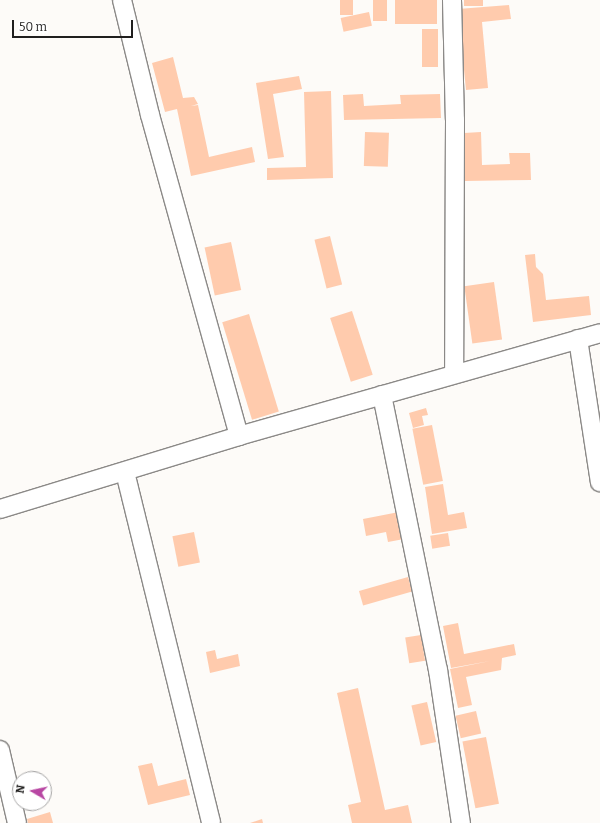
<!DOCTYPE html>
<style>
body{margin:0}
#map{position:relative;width:600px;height:823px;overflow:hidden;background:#fdfbf8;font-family:Bitter,serif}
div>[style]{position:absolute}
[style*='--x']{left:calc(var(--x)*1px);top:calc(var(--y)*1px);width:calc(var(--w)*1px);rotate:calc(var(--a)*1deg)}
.building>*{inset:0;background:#ffcbad;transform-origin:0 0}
.roads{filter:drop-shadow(1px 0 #8b8987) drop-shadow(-1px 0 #8b8987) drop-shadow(0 1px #8b8987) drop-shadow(0 -1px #8b8987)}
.minor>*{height:18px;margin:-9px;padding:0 9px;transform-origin:9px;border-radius:9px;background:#fff}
span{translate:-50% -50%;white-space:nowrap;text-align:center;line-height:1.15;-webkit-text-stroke:3px #fff;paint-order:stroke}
.north{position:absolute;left:12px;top:771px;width:40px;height:40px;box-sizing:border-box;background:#fff;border:1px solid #a6a5a5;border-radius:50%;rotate:279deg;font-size:11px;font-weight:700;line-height:16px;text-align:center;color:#201f1e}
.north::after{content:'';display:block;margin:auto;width:14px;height:18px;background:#b847a3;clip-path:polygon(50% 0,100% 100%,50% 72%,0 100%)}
.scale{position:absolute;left:12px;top:20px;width:121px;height:18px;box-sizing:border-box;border:2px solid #201f1e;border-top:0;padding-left:5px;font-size:12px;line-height:14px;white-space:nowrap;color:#201f1e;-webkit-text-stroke:3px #fff;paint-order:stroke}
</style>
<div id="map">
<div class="building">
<div style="left:340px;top:0;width:13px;height:15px"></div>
<div style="left:373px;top:0;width:14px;height:21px"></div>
<div style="left:395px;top:0;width:42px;height:24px"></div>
<div style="left:464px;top:0;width:19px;height:6px"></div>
<div style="clip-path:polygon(509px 5px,511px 19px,482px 22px,488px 88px,466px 90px,458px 9px)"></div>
<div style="left:369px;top:12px;width:14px;height:29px;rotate:78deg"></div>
<div style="left:422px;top:29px;width:16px;height:38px"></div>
<div style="clip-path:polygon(173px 57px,183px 98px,194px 97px,198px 104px,191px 106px,198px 105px,209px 157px,252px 147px,255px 162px,191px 176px,177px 109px,165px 112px,152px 63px)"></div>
<div style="clip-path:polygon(299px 76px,302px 89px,273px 94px,284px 157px,268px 159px,256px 83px)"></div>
<div style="clip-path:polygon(331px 91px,333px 178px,267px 180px,267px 168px,306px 167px,304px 92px)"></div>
<div style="clip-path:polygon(363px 94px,364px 106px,401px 104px,400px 95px,440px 94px,441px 118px,344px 120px,343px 95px)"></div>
<div style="left:365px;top:132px;width:24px;height:34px;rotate:2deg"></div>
<div style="clip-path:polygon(481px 132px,482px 165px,510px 164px,509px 153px,530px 153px,531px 180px,465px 181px,464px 133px)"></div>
<div style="left:330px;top:236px;width:50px;height:16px;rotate:76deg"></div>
<div style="left:231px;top:242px;width:49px;height:27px;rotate:78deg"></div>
<div style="clip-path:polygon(535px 254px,536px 267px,543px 274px,546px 300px,589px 296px,591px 315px,533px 322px,525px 255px)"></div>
<div style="left:494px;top:282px;width:58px;height:30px;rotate:82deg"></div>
<div style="left:352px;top:311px;width:67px;height:23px;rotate:72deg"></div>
<div style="left:249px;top:314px;width:102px;height:28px;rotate:73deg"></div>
<div style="clip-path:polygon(426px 408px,428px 415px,422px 416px,424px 425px,413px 428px,409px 413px)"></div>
<div style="left:432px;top:425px;width:57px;height:20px;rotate:79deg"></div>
<div style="clip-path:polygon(443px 484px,448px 515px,464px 512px,467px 528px,432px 534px,425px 487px)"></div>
<div style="clip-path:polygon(399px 512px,404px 539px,388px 542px,386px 532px,366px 536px,363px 519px)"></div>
<div style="left:194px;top:532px;width:31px;height:22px;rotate:79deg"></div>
<div style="left:448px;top:533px;width:13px;height:18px;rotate:81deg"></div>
<div style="left:408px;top:577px;width:15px;height:51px;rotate:74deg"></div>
<div style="clip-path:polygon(458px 623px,464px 654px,514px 644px,516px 655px,502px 658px,501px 670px,466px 677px,472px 705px,458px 708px,450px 669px,490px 661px,451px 668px,443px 626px)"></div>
<div style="left:421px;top:635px;width:26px;height:16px;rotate:81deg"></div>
<div style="clip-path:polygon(215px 650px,217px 659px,238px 654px,240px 666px,210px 673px,206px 652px)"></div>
<div style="clip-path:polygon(358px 688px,385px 810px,408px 805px,412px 823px,352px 823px,348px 805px,361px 802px,337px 693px)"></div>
<div style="left:427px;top:702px;width:41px;height:16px;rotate:77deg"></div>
<div style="left:476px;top:711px;width:23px;height:21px;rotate:77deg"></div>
<div style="left:486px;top:737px;width:68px;height:24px;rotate:79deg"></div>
<div style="clip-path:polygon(152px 763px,158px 786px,186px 779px,190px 795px,148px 805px,138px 766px)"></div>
<div style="clip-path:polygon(50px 812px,53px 823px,28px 823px,27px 819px)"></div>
<div style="clip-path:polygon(262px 819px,263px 823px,250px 823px)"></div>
</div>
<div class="roads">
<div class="minor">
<div style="--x:122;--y:0;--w:118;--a:76.3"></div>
<div style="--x:150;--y:115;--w:333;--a:74.5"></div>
<div style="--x:239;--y:436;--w:375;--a:-15.9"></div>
<div style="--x:452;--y:0;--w:120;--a:88.6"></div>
<div style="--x:455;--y:120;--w:254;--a:90.2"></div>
<div style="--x:578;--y:339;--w:145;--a:81.3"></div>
<div style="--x:382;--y:395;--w:281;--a:78.5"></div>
<div style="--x:438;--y:670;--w:155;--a:81.5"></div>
<div style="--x:125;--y:472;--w:361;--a:76.2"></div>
<div style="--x:0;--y:509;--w:250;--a:-17"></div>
<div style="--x:0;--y:750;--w:75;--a:76.9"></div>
</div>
</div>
<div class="north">N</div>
<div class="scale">50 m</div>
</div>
